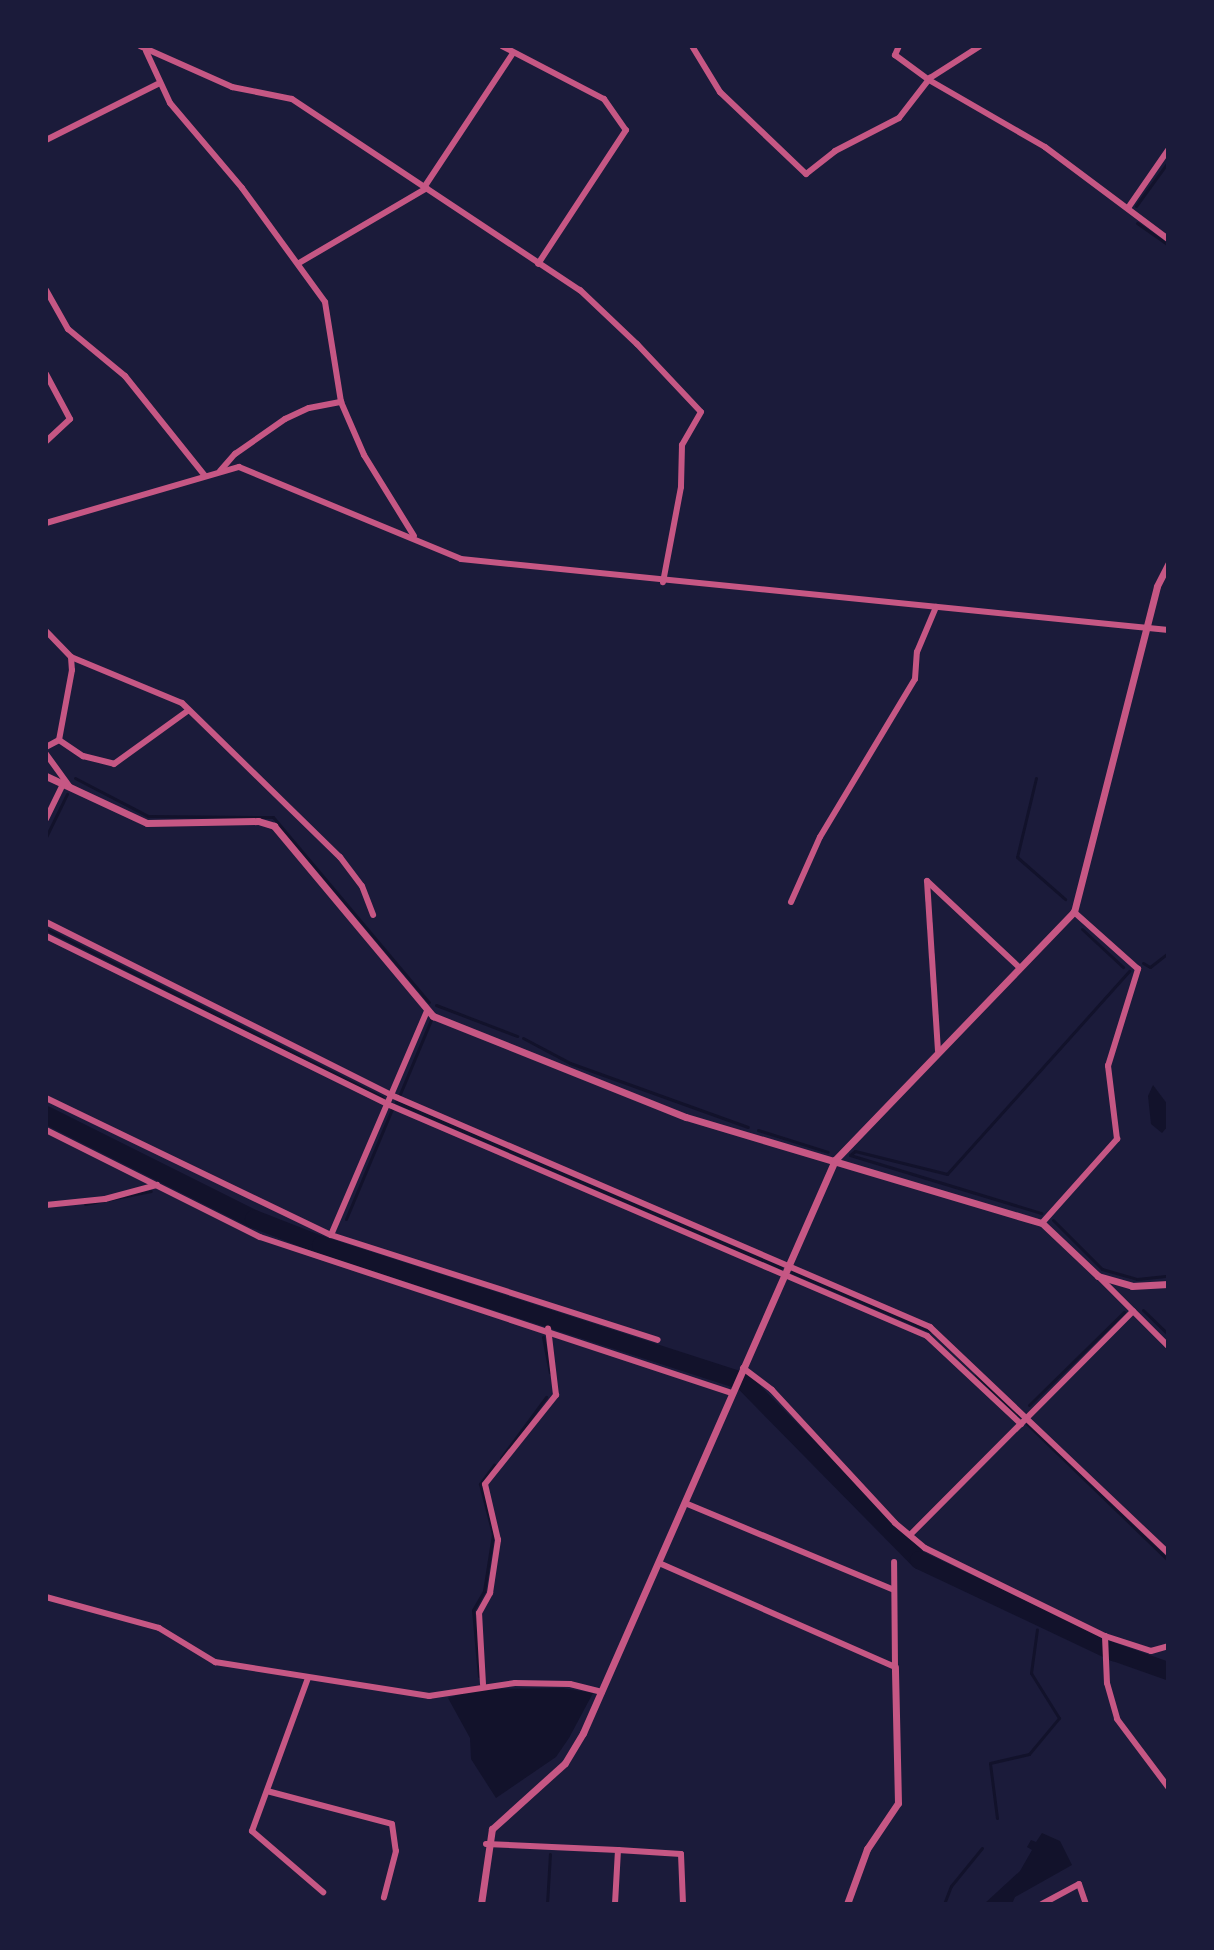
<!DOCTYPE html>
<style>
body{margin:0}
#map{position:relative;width:1214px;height:1950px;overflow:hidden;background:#1b1b3a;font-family:"Nunito Sans",sans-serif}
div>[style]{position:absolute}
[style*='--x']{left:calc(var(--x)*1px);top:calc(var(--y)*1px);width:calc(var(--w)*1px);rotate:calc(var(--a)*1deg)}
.water>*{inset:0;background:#12122b}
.stream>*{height:3px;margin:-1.5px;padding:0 1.5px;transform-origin:1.5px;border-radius:1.5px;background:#12122b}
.river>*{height:18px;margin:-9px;padding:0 9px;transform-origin:9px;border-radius:9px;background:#12122b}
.minor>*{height:6px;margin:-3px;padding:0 3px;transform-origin:3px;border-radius:3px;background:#c65784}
.tertiary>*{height:7px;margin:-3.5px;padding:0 3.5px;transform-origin:3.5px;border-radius:3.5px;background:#c65784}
span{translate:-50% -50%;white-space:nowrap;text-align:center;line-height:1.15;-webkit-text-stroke:7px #1b1b3a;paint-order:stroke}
.frame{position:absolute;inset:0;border:48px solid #1b1b3a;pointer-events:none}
</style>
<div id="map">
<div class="water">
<div style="clip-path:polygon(1153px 1085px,1168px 1105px,1168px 1126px,1162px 1133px,1151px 1124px,1148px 1096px)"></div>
<div style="clip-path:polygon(563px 1688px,593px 1693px,569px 1738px,556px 1757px,496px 1798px,471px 1759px,470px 1738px,448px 1698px,476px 1689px)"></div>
<div style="clip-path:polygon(1042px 1833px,1060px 1841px,1072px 1865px,1015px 1897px,1012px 1904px,984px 1904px,1020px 1871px,1032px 1850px,1027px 1847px,1031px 1840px,1036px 1842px)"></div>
</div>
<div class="stream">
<div style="--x:1136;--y:206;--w:54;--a:-54"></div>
<div style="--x:1137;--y:223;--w:38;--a:35"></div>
<div style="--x:75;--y:778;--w:82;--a:27.5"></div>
<div style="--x:148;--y:816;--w:125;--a:0.5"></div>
<div style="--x:273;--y:817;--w:242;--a:49.9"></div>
<div style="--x:1036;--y:778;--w:81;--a:103.5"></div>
<div style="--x:1017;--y:857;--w:64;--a:41.2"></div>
<div style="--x:46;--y:837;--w:48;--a:-64"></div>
<div style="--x:46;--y:929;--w:376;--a:26.6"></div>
<div style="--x:1082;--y:929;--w:56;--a:42.8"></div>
<div style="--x:1143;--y:963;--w:8;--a:30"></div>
<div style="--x:1150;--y:967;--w:23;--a:-38"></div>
<div style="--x:436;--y:1005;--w:87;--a:20.9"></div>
<div style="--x:523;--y:1038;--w:53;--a:28"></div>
<div style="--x:570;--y:1063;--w:189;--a:19.8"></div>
<div style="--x:400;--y:1094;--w:80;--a:-67.3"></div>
<div style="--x:396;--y:1102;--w:419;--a:23.3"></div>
<div style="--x:758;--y:1130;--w:73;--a:17.4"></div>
<div style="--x:850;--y:1155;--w:6;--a:-39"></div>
<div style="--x:855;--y:1151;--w:95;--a:14"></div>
<div style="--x:947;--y:1174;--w:273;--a:-48.1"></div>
<div style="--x:850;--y:1155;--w:200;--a:16.9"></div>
<div style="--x:166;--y:1183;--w:9;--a:-27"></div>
<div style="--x:85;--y:1204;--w:67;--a:-11.1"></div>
<div style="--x:346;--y:1219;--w:119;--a:-67.3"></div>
<div style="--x:1053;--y:1220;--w:69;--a:45"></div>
<div style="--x:1102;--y:1269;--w:36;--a:16"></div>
<div style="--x:1137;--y:1279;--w:31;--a:-6"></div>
<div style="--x:334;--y:1248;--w:5;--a:-68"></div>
<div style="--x:792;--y:1272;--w:150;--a:23.1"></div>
<div style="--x:1143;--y:1310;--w:35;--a:44"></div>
<div style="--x:548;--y:1321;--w:6;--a:-81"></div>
<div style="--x:543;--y:1337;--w:36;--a:79"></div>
<div style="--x:976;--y:1375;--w:59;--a:43.6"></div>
<div style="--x:1029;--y:1405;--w:133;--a:-44.4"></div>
<div style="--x:1027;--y:1424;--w:196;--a:44"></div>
<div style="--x:501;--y:1458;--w:76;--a:-53.6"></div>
<div style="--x:479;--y:1676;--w:66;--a:-95.2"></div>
<div style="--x:473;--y:1610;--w:22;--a:-60"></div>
<div style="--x:484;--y:1591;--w:58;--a:-81"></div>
<div style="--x:493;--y:1534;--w:52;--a:-104.6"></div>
<div style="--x:480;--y:1484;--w:24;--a:-54"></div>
<div style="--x:997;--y:1818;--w:55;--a:-97.3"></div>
<div style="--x:990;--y:1763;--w:40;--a:-13"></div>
<div style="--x:1029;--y:1754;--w:47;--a:-50.2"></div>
<div style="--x:1059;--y:1718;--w:53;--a:-121.9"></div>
<div style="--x:1031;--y:1673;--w:44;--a:-82.2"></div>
<div style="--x:547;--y:1904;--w:50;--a:-86.6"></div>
<div style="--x:944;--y:1904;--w:19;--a:-69"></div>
<div style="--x:951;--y:1886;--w:49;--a:-50.8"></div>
</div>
<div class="river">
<div style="--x:46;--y:1115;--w:233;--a:26.6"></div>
<div style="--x:254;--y:1219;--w:72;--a:21.2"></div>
<div style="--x:321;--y:1245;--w:445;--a:17.9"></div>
<div style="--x:744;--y:1382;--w:250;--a:45.5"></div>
<div style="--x:919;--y:1560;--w:216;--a:25.3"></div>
<div style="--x:1114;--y:1652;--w:57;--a:19.4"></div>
</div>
<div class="minor">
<div style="--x:140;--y:46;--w:101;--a:24"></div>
<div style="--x:232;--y:87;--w:61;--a:11.3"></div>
<div style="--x:292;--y:99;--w:346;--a:33.6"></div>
<div style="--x:580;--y:290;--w:79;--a:43.5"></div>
<div style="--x:637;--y:344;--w:93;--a:46.7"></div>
<div style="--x:701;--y:412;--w:38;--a:120"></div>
<div style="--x:682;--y:445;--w:42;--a:91.4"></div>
<div style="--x:681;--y:487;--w:97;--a:100.7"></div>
<div style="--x:502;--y:46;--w:115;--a:27.5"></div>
<div style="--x:604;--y:99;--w:38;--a:55"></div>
<div style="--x:626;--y:130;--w:160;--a:123.3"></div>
<div style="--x:692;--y:46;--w:54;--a:58.7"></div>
<div style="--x:720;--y:92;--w:119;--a:43.6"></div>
<div style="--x:806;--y:174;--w:37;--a:-38"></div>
<div style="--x:835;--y:151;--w:72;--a:-27.3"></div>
<div style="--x:899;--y:118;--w:51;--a:-52.2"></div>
<div style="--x:930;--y:78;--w:59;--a:-32.6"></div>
<div style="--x:899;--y:46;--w:10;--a:114"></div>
<div style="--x:895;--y:55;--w:42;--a:36.3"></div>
<div style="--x:929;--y:80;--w:134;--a:30"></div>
<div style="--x:1045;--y:147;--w:154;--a:36.8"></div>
<div style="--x:146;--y:51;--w:57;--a:65.2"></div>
<div style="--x:170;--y:103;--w:111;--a:49.7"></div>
<div style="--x:242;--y:188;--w:141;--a:53.9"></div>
<div style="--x:325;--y:302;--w:101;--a:80.9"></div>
<div style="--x:341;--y:402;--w:58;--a:66.5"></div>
<div style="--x:364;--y:455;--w:95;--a:58.3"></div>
<div style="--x:46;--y:140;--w:125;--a:-26.6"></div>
<div style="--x:425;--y:186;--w:159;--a:-56.5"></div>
<div style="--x:1128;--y:208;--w:70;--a:-55.4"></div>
<div style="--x:299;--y:263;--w:148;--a:-30.4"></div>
<div style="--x:46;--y:290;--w:45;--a:60.6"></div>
<div style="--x:68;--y:329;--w:74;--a:39.5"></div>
<div style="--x:125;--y:376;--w:128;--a:51.3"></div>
<div style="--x:46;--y:374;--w:51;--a:61.9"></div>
<div style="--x:70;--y:419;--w:33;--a:137"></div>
<div style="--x:220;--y:471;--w:23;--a:-49"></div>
<div style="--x:235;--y:454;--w:61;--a:-35"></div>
<div style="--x:285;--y:419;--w:26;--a:-25"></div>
<div style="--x:309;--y:408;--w:33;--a:-11"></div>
<div style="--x:46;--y:523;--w:201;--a:-16.2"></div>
<div style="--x:239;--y:467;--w:240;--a:22.5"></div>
<div style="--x:461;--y:559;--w:711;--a:5.73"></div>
<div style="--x:46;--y:631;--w:36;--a:46"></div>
<div style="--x:71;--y:657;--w:13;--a:86"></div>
<div style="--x:72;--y:670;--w:71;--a:100.5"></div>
<div style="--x:59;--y:740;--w:15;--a:152"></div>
<div style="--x:71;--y:657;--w:120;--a:22.5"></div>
<div style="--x:182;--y:703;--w:221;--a:44.3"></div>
<div style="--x:340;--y:857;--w:36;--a:53"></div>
<div style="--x:362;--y:886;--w:31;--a:69"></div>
<div style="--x:59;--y:740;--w:29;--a:34"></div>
<div style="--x:83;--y:756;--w:32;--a:14"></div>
<div style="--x:114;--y:764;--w:92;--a:-35.8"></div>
<div style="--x:46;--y:754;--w:41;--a:54"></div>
<div style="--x:46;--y:819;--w:39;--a:-64"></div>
<div style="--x:927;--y:881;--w:170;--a:86.3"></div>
<div style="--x:927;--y:881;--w:126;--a:43.1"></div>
<div style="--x:791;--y:902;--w:71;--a:-66"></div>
<div style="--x:820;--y:837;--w:184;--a:-59"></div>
<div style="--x:915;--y:679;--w:27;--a:-86"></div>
<div style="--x:917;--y:652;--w:49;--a:-67.1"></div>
<div style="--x:46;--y:922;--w:386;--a:26.6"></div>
<div style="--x:391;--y:1095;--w:587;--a:23.29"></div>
<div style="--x:930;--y:1327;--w:328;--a:43.5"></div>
<div style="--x:46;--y:936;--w:380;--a:26.2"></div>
<div style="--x:387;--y:1104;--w:588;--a:23.25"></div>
<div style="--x:927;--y:1336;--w:129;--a:43.1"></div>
<div style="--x:46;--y:1098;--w:316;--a:25.7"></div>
<div style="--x:331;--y:1235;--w:343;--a:17.8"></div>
<div style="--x:46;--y:1130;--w:239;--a:26.6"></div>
<div style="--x:260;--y:1237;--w:498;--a:18.3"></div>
<div style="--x:46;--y:1205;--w:59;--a:-5.8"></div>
<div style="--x:105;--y:1199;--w:54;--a:-15.1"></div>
<div style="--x:1042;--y:1223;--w:113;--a:-48.2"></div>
<div style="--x:1117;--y:1139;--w:74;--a:-97"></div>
<div style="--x:1108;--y:1066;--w:102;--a:-72.8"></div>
<div style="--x:1138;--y:969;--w:86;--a:-138.3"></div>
<div style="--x:331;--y:1235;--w:244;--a:-66.8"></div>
<div style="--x:1100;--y:1278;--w:96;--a:45"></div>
<div style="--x:743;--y:1368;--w:36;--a:37"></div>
<div style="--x:772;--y:1390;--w:181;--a:47.2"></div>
<div style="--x:895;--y:1523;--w:39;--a:40"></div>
<div style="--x:925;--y:1548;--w:200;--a:26.1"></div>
<div style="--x:1105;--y:1636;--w:48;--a:18.1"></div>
<div style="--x:1151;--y:1651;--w:18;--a:-16"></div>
<div style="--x:685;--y:1503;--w:226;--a:22.6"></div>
<div style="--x:910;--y:1535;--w:316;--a:-45.1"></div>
<div style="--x:659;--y:1563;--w:258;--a:23.8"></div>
<div style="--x:895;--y:1667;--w:105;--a:-90.5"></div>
<div style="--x:46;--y:1597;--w:117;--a:15.3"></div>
<div style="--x:159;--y:1628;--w:66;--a:31.3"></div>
<div style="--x:215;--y:1662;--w:217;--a:9"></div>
<div style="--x:429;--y:1696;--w:87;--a:-8.6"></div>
<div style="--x:515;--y:1683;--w:55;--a:1"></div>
<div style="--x:570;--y:1684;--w:33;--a:14"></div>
<div style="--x:1105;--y:1636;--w:47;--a:87.6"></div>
<div style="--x:1107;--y:1683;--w:37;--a:74"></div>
<div style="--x:1117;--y:1719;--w:85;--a:53.1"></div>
<div style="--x:308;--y:1678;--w:163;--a:110.1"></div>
<div style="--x:252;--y:1831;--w:94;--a:40.7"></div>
<div style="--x:483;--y:1684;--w:71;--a:-93.2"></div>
<div style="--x:479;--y:1613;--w:23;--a:-61"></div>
<div style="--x:490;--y:1593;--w:54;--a:-81.4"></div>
<div style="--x:498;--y:1540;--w:57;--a:-103.1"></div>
<div style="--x:485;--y:1484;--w:114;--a:-51.4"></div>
<div style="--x:556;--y:1395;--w:67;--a:-96.8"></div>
<div style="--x:267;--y:1791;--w:129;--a:14.8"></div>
<div style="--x:392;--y:1824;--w:27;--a:82"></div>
<div style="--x:396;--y:1851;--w:48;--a:104.6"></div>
<div style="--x:486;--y:1844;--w:132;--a:2.6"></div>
<div style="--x:618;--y:1850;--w:54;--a:93.2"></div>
<div style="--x:618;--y:1850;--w:63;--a:3.6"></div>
<div style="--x:681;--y:1854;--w:50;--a:87.7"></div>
<div style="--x:1042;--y:1904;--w:42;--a:-28.4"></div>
<div style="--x:1079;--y:1884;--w:21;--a:71"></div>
</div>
<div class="tertiary">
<div style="--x:46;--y:776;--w:111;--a:25"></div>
<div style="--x:147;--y:823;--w:111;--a:-1"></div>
<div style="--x:258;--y:821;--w:17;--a:17"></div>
<div style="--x:274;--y:826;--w:248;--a:50.1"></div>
<div style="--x:433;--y:1016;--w:272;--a:21.8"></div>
<div style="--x:686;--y:1117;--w:371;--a:16.6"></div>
<div style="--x:1042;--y:1223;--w:77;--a:43.4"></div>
<div style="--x:1098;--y:1276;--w:35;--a:16"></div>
<div style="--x:1132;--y:1286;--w:36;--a:-3"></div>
<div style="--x:481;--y:1904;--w:76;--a:-81.7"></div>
<div style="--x:492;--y:1829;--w:98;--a:-42.1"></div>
<div style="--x:565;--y:1763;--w:35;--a:-59"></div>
<div style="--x:583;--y:1733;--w:626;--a:-66.26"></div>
<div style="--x:835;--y:1160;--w:344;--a:-46.1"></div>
<div style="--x:1074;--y:912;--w:336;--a:-75.7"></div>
<div style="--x:1157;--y:586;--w:25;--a:-63"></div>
<div style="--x:847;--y:1904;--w:59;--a:-70"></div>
<div style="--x:867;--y:1849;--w:55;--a:-56"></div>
<div style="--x:898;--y:1803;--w:136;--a:-91.3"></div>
</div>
<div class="frame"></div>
</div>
